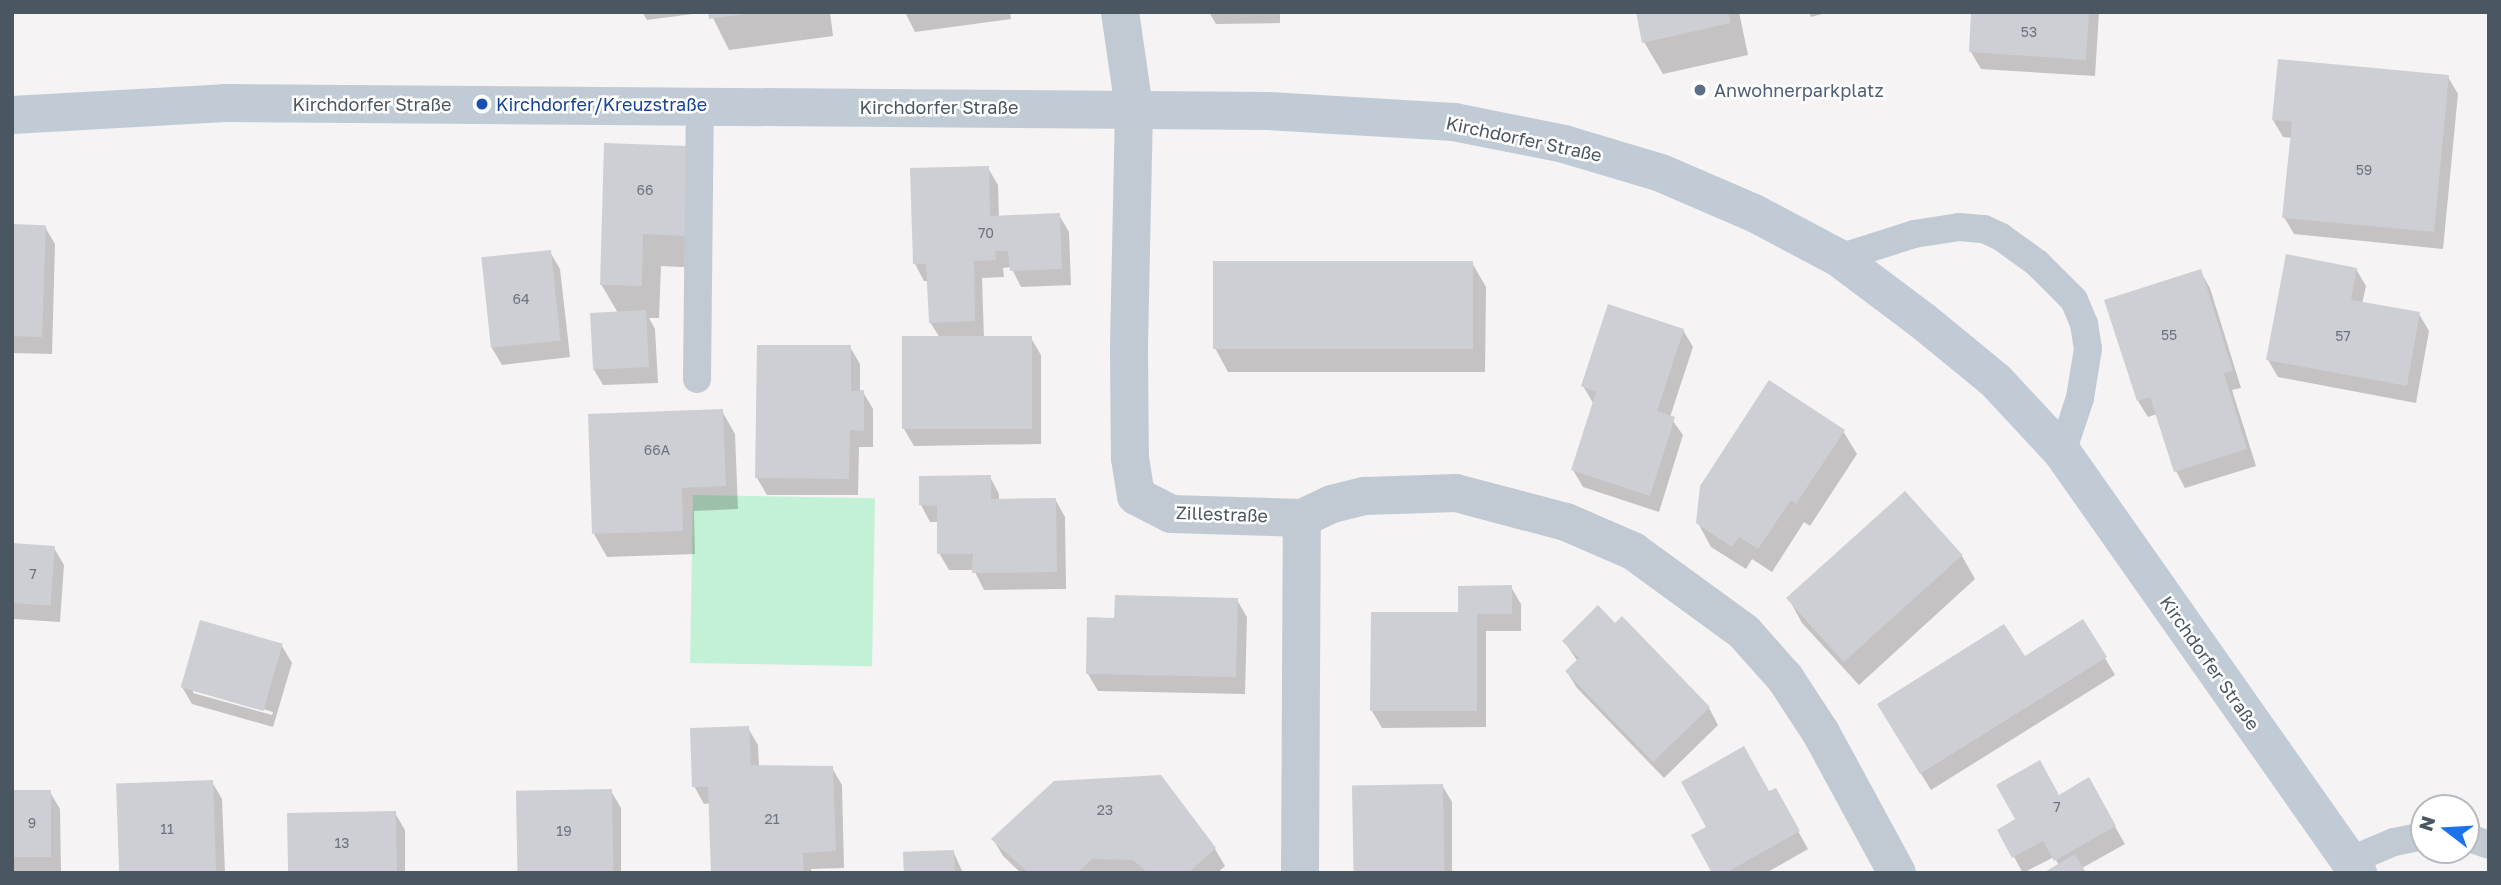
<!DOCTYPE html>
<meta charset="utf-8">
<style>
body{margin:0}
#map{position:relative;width:2501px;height:885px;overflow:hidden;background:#f5f3f3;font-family:"Golos Text",sans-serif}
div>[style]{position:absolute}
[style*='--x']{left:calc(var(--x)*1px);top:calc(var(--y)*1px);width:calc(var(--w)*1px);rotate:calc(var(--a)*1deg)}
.green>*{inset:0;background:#c3f1d5;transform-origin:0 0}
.shadow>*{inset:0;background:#0003}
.building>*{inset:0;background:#cdcfd5;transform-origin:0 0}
.lane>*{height:28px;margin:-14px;padding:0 14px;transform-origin:14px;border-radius:14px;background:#c1cad2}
.street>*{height:38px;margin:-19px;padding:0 19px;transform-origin:19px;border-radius:19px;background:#c1cad2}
.secondary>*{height:38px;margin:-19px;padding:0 19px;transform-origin:19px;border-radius:19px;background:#c1cbd6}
.dots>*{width:19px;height:19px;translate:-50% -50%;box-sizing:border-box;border:4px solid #fff;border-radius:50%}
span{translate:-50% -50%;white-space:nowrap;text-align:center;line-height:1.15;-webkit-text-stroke:5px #fff;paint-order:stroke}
.number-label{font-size:14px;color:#6b747e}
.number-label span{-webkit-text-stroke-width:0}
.service-label{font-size:18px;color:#4e5e75}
.left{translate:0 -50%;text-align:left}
.street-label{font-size:18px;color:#4a5661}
.transit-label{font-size:18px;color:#164399}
.frame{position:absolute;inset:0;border:14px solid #4a5661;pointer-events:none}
.north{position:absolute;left:2410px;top:794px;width:70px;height:70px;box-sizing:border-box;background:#fff;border:2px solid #b7bbc0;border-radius:50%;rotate:287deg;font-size:19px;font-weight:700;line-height:28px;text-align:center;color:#4a5661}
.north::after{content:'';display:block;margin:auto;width:24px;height:32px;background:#1a73e8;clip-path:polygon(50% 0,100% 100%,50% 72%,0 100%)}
</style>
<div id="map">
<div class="green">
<div style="left:693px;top:495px;width:182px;height:168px;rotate:1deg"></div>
</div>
<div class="shadow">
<div style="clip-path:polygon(642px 12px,708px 12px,647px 20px)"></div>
<div style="clip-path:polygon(710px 12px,830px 12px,833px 36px,729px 50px)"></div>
<div style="clip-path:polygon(905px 12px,1010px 12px,1011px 19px,915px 32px)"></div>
<div style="clip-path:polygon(1209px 12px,1280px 12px,1280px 23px,1216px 24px)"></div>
<div style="clip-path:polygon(1638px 12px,1739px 12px,1748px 55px,1663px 74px,1644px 42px)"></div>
<div style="clip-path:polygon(1809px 12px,1830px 12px,1811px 17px)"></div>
<div style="clip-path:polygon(1973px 12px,2099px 12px,2095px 76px,1981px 69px,1971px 52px)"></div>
<div style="clip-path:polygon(2448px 77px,2458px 94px,2443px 249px,2294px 234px,2284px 217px,2292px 138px,2283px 137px,2273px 120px)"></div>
<div style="clip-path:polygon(606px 145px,706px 180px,703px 268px,661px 266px,659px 318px,649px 318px,655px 329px,658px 383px,603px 385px,593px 368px,618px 313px,601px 284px)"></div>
<div style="clip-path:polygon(988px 168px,998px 185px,999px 217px,1059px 215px,1069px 232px,1071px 285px,1021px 287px,1011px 267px,1003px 268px,1004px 277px,982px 278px,984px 338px,1031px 338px,1041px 355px,1041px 444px,914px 446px,904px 429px,940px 338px,930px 322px,929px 281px,924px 281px,915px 264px)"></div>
<div style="clip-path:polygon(12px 226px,45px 227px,55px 244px,52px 354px,12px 353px)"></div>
<div style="clip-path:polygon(550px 252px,560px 269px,570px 357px,502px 365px,492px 348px)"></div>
<div style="clip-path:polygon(1472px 263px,1486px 287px,1485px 372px,1228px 372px,1215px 348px)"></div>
<div style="clip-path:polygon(2356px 269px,2366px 286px,2362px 304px,2419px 314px,2429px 331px,2416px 403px,2278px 377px,2268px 360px)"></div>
<div style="clip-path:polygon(2200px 271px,2210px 288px,2241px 388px,2232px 390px,2256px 466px,2185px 488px,2176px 471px,2157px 414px,2148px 417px,2138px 401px)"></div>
<div style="clip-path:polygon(1683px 330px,1693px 347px,1670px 417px,1683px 435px,1659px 512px,1583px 487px,1573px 470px,1593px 403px,1583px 386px)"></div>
<div style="clip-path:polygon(850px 347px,860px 364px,860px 392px,863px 392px,873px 409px,873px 447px,859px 447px,858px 495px,767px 495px,757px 478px)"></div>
<div style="clip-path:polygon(722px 411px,735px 434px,738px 509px,694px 511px,695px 554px,607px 557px,594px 534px)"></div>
<div style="clip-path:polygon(1843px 431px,1857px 454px,1810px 526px,1804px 522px,1772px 572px,1752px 559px,1746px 569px,1711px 547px,1698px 523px)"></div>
<div style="clip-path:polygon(990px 477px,999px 494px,999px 500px,1055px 499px,1065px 517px,1066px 589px,984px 590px,974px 570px,949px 570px,939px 553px,939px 522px,930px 522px,921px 505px)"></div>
<div style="clip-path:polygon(12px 545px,54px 548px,64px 565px,60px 622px,14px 619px,12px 654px)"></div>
<div style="clip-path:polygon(1962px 556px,1975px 579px,1859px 685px,1802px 623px,1789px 599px)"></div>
<div style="clip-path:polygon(1511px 587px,1521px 604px,1521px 631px,1486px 631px,1486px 727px,1382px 728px,1372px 711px,1460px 614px)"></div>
<div style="clip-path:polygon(1237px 600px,1247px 617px,1245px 694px,1098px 691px,1088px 674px,1116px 620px)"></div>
<div style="clip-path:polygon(1615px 625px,1709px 708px,1718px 725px,1664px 778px,1577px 688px,1567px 672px,1578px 662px,1564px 641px)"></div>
<div style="clip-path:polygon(evenodd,282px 646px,292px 663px,273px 727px,192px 704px,182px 687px,282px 646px,193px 689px,273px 712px,272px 715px,193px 693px,193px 689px)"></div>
<div style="clip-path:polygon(2024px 658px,2105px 658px,2115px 675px,1931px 790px,1889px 722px)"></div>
<div style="clip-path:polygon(748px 728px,758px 745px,759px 767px,832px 768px,842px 785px,844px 868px,811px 869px,812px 873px,712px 873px,710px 803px,704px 804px,694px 786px)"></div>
<div style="clip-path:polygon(2088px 780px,2125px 844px,2082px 868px,2059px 865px,2054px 857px,2023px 873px,1999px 830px)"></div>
<div style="clip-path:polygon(212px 782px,222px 799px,225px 873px,123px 873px)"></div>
<div style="clip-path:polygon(1442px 785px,1452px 802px,1452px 873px,1355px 873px)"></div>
<div style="clip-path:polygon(1775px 790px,1808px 849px,1766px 873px,1714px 873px,1769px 794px)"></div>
<div style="clip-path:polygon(611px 791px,621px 808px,621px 873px,518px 873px)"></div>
<div style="clip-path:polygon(12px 792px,50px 792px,60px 809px,61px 873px,12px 873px)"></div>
<div style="clip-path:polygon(395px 813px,405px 830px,405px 873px,289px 873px)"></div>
<div style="clip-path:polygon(993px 839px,1215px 849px,1225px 866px,1217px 873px,1021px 873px,1003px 856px)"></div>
<div style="clip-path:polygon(953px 851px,963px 873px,905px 873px)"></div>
</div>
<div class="building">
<div style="clip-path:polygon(708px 12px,745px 12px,745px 14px,709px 19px)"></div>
<div style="clip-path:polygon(1636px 12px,1728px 12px,1731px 23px,1642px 43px)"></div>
<div style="clip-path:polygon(1971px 12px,2089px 12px,2086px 60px,1969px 52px)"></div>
<div style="clip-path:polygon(2278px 59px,2449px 75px,2434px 232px,2282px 218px,2292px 122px,2272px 120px)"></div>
<div style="clip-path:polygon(604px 143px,688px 146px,685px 236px,643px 234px,642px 286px,600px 285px)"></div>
<div style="clip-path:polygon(989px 166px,990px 216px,1060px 213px,1062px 269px,1010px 271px,1008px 251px,995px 251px,996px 260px,974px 261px,975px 321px,929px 323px,926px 264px,913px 264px,910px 168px)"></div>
<div style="left:12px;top:224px;width:34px;height:112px;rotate:2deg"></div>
<div style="left:551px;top:250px;width:91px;height:70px;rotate:84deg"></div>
<div style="clip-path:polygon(2286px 254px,2357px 268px,2351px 300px,2420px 312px,2407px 386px,2266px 360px)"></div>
<div style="left:1213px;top:261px;width:260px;height:88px"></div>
<div style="clip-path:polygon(2201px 269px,2233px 371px,2224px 373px,2247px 449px,2174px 472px,2150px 397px,2137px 401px,2104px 300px)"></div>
<div style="clip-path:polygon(1608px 304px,1684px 329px,1657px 411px,1675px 417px,1650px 496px,1571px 470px,1596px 392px,1581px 386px)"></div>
<div style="left:646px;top:310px;width:57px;height:56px;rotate:87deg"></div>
<div style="left:902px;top:336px;width:130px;height:93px"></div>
<div style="clip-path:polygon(757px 345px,851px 345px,851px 391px,864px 390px,864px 431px,850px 430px,849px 479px,755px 478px)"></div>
<div style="clip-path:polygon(1769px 380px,1845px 430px,1796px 504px,1791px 500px,1758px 549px,1739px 537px,1732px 547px,1696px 523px,1700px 486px)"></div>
<div style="clip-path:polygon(723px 409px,726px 486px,682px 488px,683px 531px,592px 534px,588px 414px)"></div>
<div style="clip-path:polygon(991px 475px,991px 499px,1056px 498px,1057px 572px,972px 573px,973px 554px,937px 554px,937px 506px,919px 505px,919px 476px)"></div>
<div style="left:1905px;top:491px;width:86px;height:160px;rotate:48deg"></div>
<div style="left:12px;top:543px;width:43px;height:60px;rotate:4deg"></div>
<div style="clip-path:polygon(1512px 585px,1512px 614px,1477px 614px,1477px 711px,1370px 711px,1371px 612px,1458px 612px,1458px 586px)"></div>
<div style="clip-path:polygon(1115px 595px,1238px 598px,1236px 677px,1086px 674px,1087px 617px,1114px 618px)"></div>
<div style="clip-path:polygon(1598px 605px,1615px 623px,1622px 616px,1710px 707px,1653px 762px,1565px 671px,1579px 658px,1562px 641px)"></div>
<div style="clip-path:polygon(2083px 619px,2107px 657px,1920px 774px,1877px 704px,2004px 624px,2025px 656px)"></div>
<div style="left:200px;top:620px;width:86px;height:70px;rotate:16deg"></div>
<div style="clip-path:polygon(749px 726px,751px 765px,833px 766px,836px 851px,803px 853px,804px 873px,711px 873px,708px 787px,692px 787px,690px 728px)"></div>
<div style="clip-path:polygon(1744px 746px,1769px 791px,1776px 788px,1800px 831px,1726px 873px,1712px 873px,1691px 835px,1706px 827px,1681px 782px)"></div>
<div style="clip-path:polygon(2040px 760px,2059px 795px,2089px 777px,2116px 826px,2054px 861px,2043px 841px,2012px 858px,1997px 830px,2015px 819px,1996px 785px)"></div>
<div style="clip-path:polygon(1161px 775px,1216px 848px,1188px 873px,1148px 873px,1133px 860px,1092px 859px,1077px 873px,1029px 873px,991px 839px,1054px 781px)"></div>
<div style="left:213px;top:780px;width:93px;height:97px;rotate:88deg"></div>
<div style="left:1443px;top:784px;width:89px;height:91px;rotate:89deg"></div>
<div style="left:612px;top:789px;width:84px;height:96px;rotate:89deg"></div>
<div style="left:12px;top:790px;width:39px;height:67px"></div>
<div style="left:396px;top:811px;width:62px;height:109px;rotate:89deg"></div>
<div style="left:954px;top:850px;width:23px;height:51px;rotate:88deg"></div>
<div style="clip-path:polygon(2075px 854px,2086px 873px,2043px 873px)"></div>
</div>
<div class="lane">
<div style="--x:1839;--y:258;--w:79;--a:-17.7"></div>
<div style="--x:1914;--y:234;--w:46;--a:-8.8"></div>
<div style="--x:1959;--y:227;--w:25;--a:5"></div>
<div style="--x:1984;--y:229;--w:19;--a:25"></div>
<div style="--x:2001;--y:237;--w:44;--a:35.8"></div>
<div style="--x:2037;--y:263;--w:52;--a:45"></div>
<div style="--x:2074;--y:300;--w:26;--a:67"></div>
<div style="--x:2084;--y:324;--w:25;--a:81"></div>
<div style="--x:2088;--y:349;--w:50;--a:99.3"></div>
<div style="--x:2080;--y:398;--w:57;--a:108.4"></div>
<div style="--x:697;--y:379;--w:273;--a:-89.4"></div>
<div style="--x:2466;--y:837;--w:24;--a:19"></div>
<div style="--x:2349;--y:861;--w:49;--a:-22.9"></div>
<div style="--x:2394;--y:842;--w:31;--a:-11"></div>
</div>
<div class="street">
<div style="--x:1120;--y:12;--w:97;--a:81.7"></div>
<div style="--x:1134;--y:108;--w:243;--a:91.2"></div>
<div style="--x:1129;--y:351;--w:107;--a:89.5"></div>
<div style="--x:1130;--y:458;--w:38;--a:81"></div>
<div style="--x:1136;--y:496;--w:39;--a:27"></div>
<div style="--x:1171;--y:514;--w:131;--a:1.7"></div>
<div style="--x:1302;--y:518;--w:33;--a:-25"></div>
<div style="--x:1332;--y:504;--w:34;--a:-14"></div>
<div style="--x:1365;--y:496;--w:91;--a:-1.9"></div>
<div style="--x:1456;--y:493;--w:114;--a:14.8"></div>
<div style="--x:1566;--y:522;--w:73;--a:23.4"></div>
<div style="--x:1633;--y:551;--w:137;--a:36.1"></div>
<div style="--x:1744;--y:632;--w:62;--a:48.3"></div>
<div style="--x:1785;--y:678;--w:66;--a:56.8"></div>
<div style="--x:1821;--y:733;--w:159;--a:61.5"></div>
<div style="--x:1300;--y:873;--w:355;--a:-89.7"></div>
</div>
<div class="secondary">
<div style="--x:12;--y:115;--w:213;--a:-3.2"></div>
<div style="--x:225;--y:103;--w:1043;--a:0.44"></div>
<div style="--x:1268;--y:111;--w:186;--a:3.4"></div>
<div style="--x:1454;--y:122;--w:112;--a:11.3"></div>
<div style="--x:1564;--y:144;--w:101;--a:16.6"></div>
<div style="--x:1661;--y:173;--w:101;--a:23.3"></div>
<div style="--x:1754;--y:213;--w:96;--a:27.9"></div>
<div style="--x:1839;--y:258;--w:105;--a:36.9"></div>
<div style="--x:1923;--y:321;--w:94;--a:39.4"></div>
<div style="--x:1996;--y:381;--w:97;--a:47.1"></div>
<div style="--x:2062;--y:452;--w:515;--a:54.89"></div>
</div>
<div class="dots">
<div style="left:1700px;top:90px;background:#5c6f8a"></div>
<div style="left:482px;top:104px;background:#1a4fb4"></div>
</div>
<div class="number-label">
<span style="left:2029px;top:32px">53</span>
<span style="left:2364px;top:170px">59</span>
<span style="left:645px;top:190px">66</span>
<span style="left:986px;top:233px">70</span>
<span style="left:521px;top:299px">64</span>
<span style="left:2169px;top:335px">55</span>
<span style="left:2343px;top:336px">57</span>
<span style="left:657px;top:450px">66A</span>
<span style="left:33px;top:574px">7</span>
<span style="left:2057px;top:807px">7</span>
<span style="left:1105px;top:810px">23</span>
<span style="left:772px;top:819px">21</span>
<span style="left:32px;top:823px">9</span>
<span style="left:167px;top:829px">11</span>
<span style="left:564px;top:831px">19</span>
<span style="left:342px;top:843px">13</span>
</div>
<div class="service-label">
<span class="left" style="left:1714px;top:90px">Anwohnerparkplatz</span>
</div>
<div class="street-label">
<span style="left:372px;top:104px">Kirchdorfer Straße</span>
<span style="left:939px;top:107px">Kirchdorfer Straße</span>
<span style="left:1524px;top:139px;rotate:12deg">Kirchdorfer Straße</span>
<span style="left:1222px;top:514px;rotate:2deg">Zillestraße</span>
<span style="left:2210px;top:663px;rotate:55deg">Kirchdorfer Straße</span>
</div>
<div class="transit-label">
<span class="left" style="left:496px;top:104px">Kirchdorfer/Kreuzstraße</span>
</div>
<div class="frame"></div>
<div class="north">N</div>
</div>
